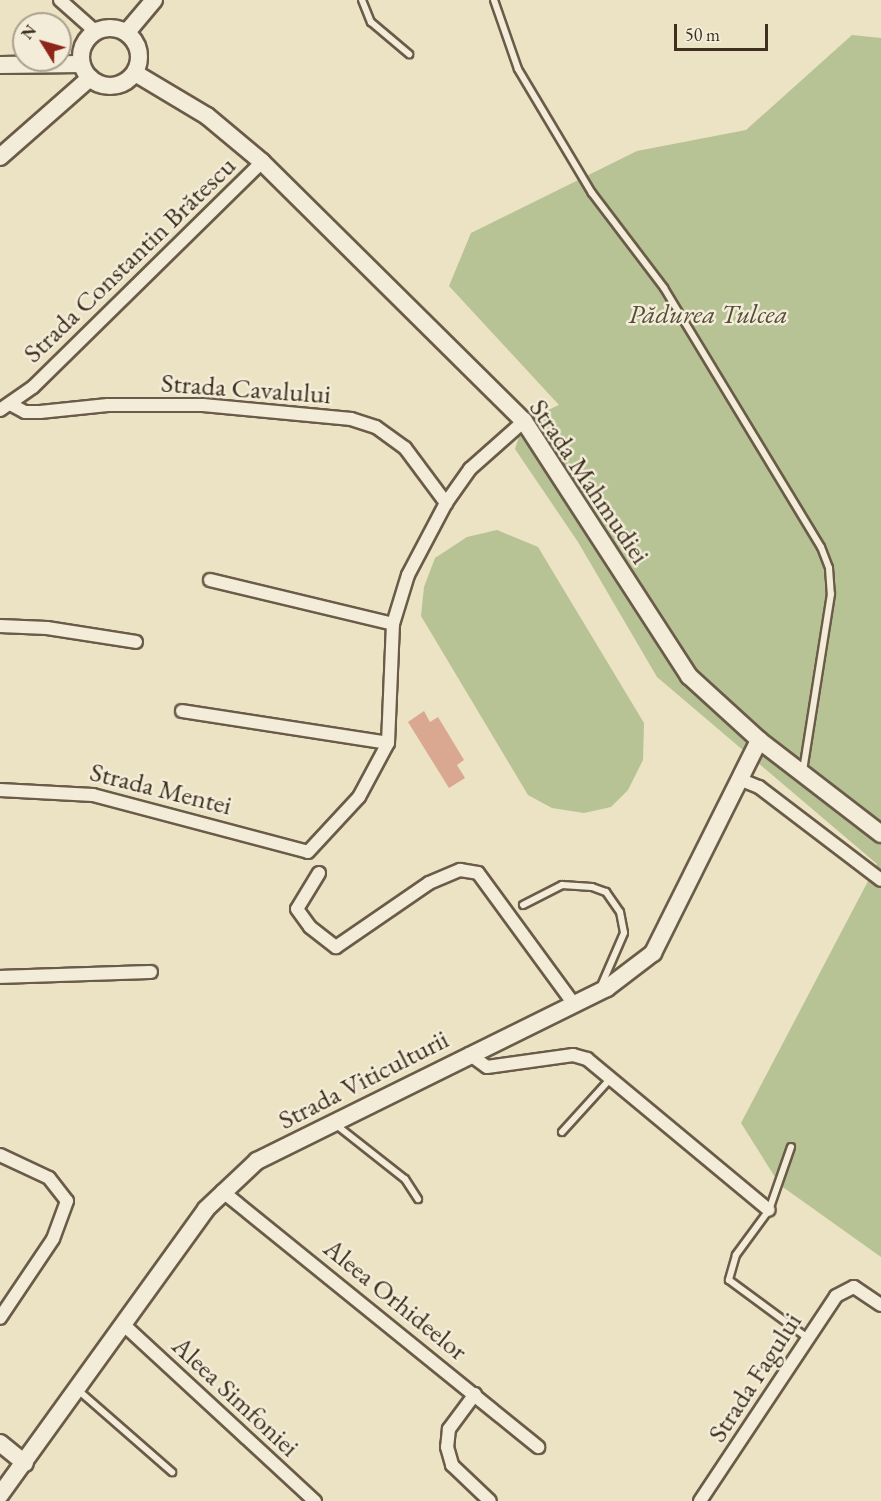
<!DOCTYPE html>
<meta charset="utf-8">
<style>
body{margin:0}
#map{position:relative;width:881px;height:1501px;overflow:hidden;background:#ece2c4;font-family:"EB Garamond",serif}
div>[style]{position:absolute}
[style*='--x']{left:calc(var(--x)*1px);top:calc(var(--y)*1px);width:calc(var(--w)*1px);rotate:calc(var(--a)*1deg)}
.green>*{inset:0;background:#b7c395}
.building>*{inset:0;background:#daa790}
.roads{filter:drop-shadow(2px 0 #6a5c48) drop-shadow(-2px 0 #6a5c48) drop-shadow(0 2px #6a5c48) drop-shadow(0 -2px #6a5c48)}
.lane>*{height:6px;margin:-3px;padding:0 3px;transform-origin:3px;border-radius:3px;background:#f3ecd9}
.street>*{height:12px;margin:-6px;padding:0 6px;transform-origin:6px;border-radius:6px;background:#f3ecd9}
.secondary>*{height:16px;margin:-8px;padding:0 8px;transform-origin:8px;border-radius:8px;background:#f3ecd9}
.secondary>.ring{margin:-8px;padding:0;box-sizing:content-box;background:none;border:16px solid #f3ecd9;border-radius:50%}
span{translate:-50% -50%;white-space:nowrap;text-align:center;line-height:1.15;-webkit-text-stroke:5px #f3ecd9;paint-order:stroke}
.street-label{font-size:27px;color:#3e2f1f}
.park-label{font-size:27px;color:#564d37;font-style:italic}
.north{position:absolute;left:12px;top:12px;width:60px;height:60px;box-sizing:border-box;background:#f3ecd9;border:2px solid #aba08f;border-radius:50%;rotate:307deg;font-size:16px;font-weight:700;line-height:24px;text-align:center;color:#3e2f1f}
.north::after{content:'';display:block;margin:auto;width:21px;height:27px;background:#8f2418;clip-path:polygon(50% 0,100% 100%,50% 72%,0 100%)}
.scale{position:absolute;left:674px;top:24px;width:94px;height:27px;box-sizing:border-box;border:3px solid #3e2f1f;border-top:0;padding-left:8px;font-size:18px;line-height:21px;white-space:nowrap;color:#3e2f1f;-webkit-text-stroke:4px #f3ecd9;paint-order:stroke}
</style>
<div id="map">
<div class="green">
<div style="clip-path:polygon(852px 35px,881px 38px,881px 1257px,780px 1185px,741px 1123px,877px 864px,657px 677px,578px 542px,515px 449px,524px 421px,559px 405px,449px 286px,471px 233px,637px 151px,746px 130px)"></div>
<div style="clip-path:polygon(497px 530px,538px 547px,644px 723px,643px 760px,628px 790px,611px 807px,584px 813px,552px 808px,528px 795px,421px 616px,424px 587px,435px 558px,467px 537px)"></div>
</div>
<div class="building">
<div style="clip-path:polygon(424px 711px,430px 722px,438px 717px,464px 760px,457px 765px,465px 778px,449px 788px,408px 722px)"></div>
</div>
<div class="roads">
<div class="lane">
<div style="--x:362;--y:0;--w:24;--a:68"></div>
<div style="--x:371;--y:22;--w:50;--a:40.1"></div>
<div style="--x:494;--y:0;--w:73;--a:70.8"></div>
<div style="--x:518;--y:69;--w:144;--a:59.2"></div>
<div style="--x:592;--y:193;--w:119;--a:52.8"></div>
<div style="--x:664;--y:288;--w:303;--a:58.8"></div>
<div style="--x:821;--y:547;--w:22;--a:69"></div>
<div style="--x:829;--y:568;--w:26;--a:86"></div>
<div style="--x:831;--y:594;--w:178;--a:99"></div>
<div style="--x:523;--y:905;--w:44;--a:-27.1"></div>
<div style="--x:562;--y:885;--w:30;--a:4"></div>
<div style="--x:592;--y:887;--w:15;--a:20"></div>
<div style="--x:606;--y:892;--w:24;--a:55"></div>
<div style="--x:620;--y:912;--w:21;--a:79"></div>
<div style="--x:624;--y:933;--w:58;--a:113.5"></div>
<div style="--x:335;--y:1124;--w:89;--a:38.2"></div>
<div style="--x:405;--y:1179;--w:24;--a:57"></div>
<div style="--x:562;--y:1132;--w:72;--a:-47.8"></div>
<div style="--x:791;--y:1147;--w:67;--a:109.2"></div>
<div style="--x:769;--y:1210;--w:56;--a:126.3"></div>
<div style="--x:736;--y:1255;--w:26;--a:106"></div>
<div style="--x:729;--y:1280;--w:99;--a:36.4"></div>
<div style="--x:78;--y:1390;--w:125;--a:41.1"></div>
</div>
<div class="street">
<div style="--x:60;--y:0;--w:47;--a:41.5"></div>
<div style="--x:10;--y:404;--w:17;--a:28"></div>
<div style="--x:25;--y:412;--w:15;--a:0"></div>
<div style="--x:40;--y:412;--w:68;--a:-5.9"></div>
<div style="--x:108;--y:405;--w:95;--a:0"></div>
<div style="--x:203;--y:405;--w:149;--a:5.4"></div>
<div style="--x:351;--y:419;--w:26;--a:18"></div>
<div style="--x:376;--y:427;--w:36;--a:36"></div>
<div style="--x:405;--y:448;--w:69;--a:53.3"></div>
<div style="--x:0;--y:410;--w:40;--a:-34.9"></div>
<div style="--x:33;--y:387;--w:321;--a:-44.5"></div>
<div style="--x:210;--y:580;--w:188;--a:13.5"></div>
<div style="--x:0;--y:626;--w:47;--a:2.4"></div>
<div style="--x:47;--y:628;--w:90;--a:8.9"></div>
<div style="--x:182;--y:711;--w:208;--a:8.8"></div>
<div style="--x:739;--y:779;--w:22;--a:22"></div>
<div style="--x:759;--y:787;--w:153;--a:37.3"></div>
<div style="--x:0;--y:790;--w:93;--a:3.1"></div>
<div style="--x:93;--y:795;--w:222;--a:14.8"></div>
<div style="--x:308;--y:852;--w:75;--a:-47.2"></div>
<div style="--x:359;--y:797;--w:61;--a:-61.8"></div>
<div style="--x:388;--y:743;--w:119;--a:-87.6"></div>
<div style="--x:393;--y:624;--w:51;--a:-73"></div>
<div style="--x:408;--y:575;--w:81;--a:-62.2"></div>
<div style="--x:446;--y:503;--w:42;--a:-54.8"></div>
<div style="--x:470;--y:469;--w:72;--a:-41.6"></div>
<div style="--x:319;--y:873;--w:42;--a:121.4"></div>
<div style="--x:297;--y:909;--w:22;--a:54"></div>
<div style="--x:310;--y:927;--w:33;--a:38"></div>
<div style="--x:336;--y:947;--w:113;--a:-34.5"></div>
<div style="--x:429;--y:883;--w:34;--a:-23"></div>
<div style="--x:460;--y:870;--w:18;--a:9"></div>
<div style="--x:478;--y:873;--w:162;--a:53.8"></div>
<div style="--x:0;--y:977;--w:151;--a:-1.9"></div>
<div style="--x:469;--y:1054;--w:22;--a:36"></div>
<div style="--x:487;--y:1067;--w:87;--a:-7.9"></div>
<div style="--x:573;--y:1055;--w:15;--a:16"></div>
<div style="--x:587;--y:1059;--w:236;--a:39.7"></div>
<div style="--x:0;--y:1155;--w:54;--a:25.1"></div>
<div style="--x:49;--y:1178;--w:29;--a:52"></div>
<div style="--x:67;--y:1201;--w:40;--a:110.2"></div>
<div style="--x:53;--y:1239;--w:95;--a:123.9"></div>
<div style="--x:222;--y:1191;--w:407;--a:39"></div>
<div style="--x:124;--y:1325;--w:260;--a:42.7"></div>
<div style="--x:475;--y:1394;--w:44;--a:126.6"></div>
<div style="--x:449;--y:1429;--w:18;--a:96"></div>
<div style="--x:447;--y:1447;--w:19;--a:74"></div>
<div style="--x:452;--y:1465;--w:52;--a:43.5"></div>
<div style="--x:700;--y:1501;--w:246;--a:-56.4"></div>
<div style="--x:836;--y:1296;--w:20;--a:-27"></div>
<div style="--x:854;--y:1287;--w:32;--a:34"></div>
</div>
<div class="secondary">
<div class="ring" style="left:81px;top:28px;width:42px;height:42px"></div>
<div style="--x:127;--y:32;--w:42;--a:-49.8"></div>
<div style="--x:0;--y:65;--w:81;--a:-0.7"></div>
<div style="--x:135;--y:73;--w:84;--a:30.8"></div>
<div style="--x:207;--y:116;--w:72;--a:39.9"></div>
<div style="--x:262;--y:162;--w:368;--a:44.7"></div>
<div style="--x:524;--y:421;--w:304;--a:57.1"></div>
<div style="--x:689;--y:676;--w:95;--a:42.4"></div>
<div style="--x:759;--y:740;--w:154;--a:37.6"></div>
<div style="--x:0;--y:157;--w:120;--a:-41.3"></div>
<div style="--x:0;--y:1443;--w:32;--a:39"></div>
<div style="--x:0;--y:1495;--w:352;--a:-54.2"></div>
<div style="--x:206;--y:1209;--w:70;--a:-43.3"></div>
<div style="--x:257;--y:1161;--w:390;--a:-26.3"></div>
<div style="--x:607;--y:988;--w:58;--a:-37.3"></div>
<div style="--x:653;--y:953;--w:238;--a:-63.5"></div>
</div>
</div>
<div class="street-label">
<span style="left:129px;top:259px;rotate:-44deg">Strada Constantin Brătescu</span>
<span style="left:246px;top:388px;rotate:4deg">Strada Cavalului</span>
<span style="left:590px;top:481px;rotate:56deg">Strada Mahmudiei</span>
<span style="left:161px;top:788px;rotate:14deg">Strada Mentei</span>
<span style="left:363px;top:1079px;rotate:-27deg">Strada Viticulturii</span>
<span style="left:396px;top:1299px;rotate:39deg">Aleea Orhideelor</span>
<span style="left:754px;top:1377px;rotate:-57deg">Strada Fagului</span>
<span style="left:236px;top:1396px;rotate:43deg">Aleea Simfoniei</span>
</div>
<div class="park-label">
<span style="left:708px;top:314px">Pădurea Tulcea</span>
</div>
<div class="north">N</div>
<div class="scale">50 m</div>
</div>
